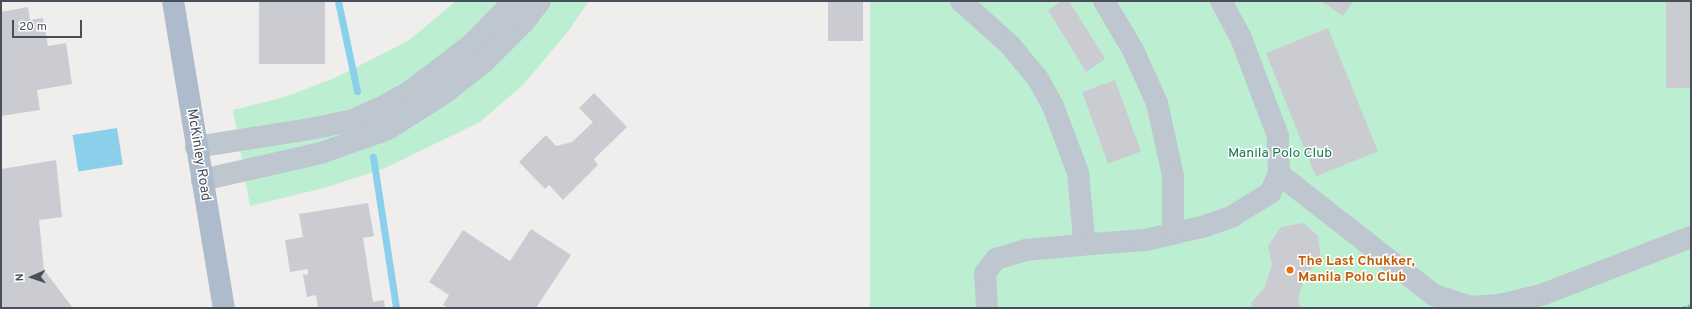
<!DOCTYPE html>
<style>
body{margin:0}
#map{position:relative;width:1692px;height:309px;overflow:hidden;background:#f0eded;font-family:Overpass,sans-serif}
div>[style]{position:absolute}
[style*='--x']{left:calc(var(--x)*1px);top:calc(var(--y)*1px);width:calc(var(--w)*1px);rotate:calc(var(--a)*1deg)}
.green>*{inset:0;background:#bceed2;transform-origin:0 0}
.water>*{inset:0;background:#8ad0ea;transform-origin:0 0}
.stream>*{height:7px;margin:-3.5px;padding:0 3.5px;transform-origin:3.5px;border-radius:3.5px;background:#8ad0ea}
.building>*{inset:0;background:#caccd2;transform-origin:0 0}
.path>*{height:2.5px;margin-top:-1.25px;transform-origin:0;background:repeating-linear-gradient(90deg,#75cba6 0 3px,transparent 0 5px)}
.minor>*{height:22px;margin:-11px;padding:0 11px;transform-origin:11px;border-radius:11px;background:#bec7cf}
.major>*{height:22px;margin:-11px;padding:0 11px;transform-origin:11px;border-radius:11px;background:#adbbcc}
.dots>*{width:11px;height:11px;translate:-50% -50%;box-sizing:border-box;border:2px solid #fff;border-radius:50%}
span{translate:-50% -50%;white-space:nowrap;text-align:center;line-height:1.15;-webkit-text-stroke:3px #fff;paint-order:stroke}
.park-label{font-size:14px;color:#187a4f}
.street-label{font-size:14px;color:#464f5a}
.food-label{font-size:14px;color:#c56008;font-weight:700}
.left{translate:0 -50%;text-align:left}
.frame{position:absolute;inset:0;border:2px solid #464f5a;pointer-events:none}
.north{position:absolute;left:12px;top:257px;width:40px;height:40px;-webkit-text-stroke:3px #fff;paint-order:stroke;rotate:268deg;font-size:11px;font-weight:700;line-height:16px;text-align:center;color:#464f5a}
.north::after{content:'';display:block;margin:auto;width:14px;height:18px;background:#464f5a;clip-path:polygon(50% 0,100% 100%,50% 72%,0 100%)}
.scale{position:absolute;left:12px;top:20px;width:70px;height:18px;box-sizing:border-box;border:2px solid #464f5a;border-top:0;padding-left:5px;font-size:12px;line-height:14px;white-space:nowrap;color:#464f5a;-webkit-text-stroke:3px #fff;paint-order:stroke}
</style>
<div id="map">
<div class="green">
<div style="clip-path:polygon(456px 1px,589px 1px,569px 30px,524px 84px,480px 122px,385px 168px,324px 188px,250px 206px,233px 110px,288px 96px,339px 76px,408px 41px)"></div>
<div style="left:870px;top:1px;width:821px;height:307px"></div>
</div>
<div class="water">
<div style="left:117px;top:128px;width:37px;height:45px;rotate:81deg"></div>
</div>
<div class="stream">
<div style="--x:338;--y:1;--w:92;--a:78.1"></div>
<div style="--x:373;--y:157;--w:153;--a:81.3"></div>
</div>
<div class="building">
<div style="left:259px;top:1px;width:66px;height:63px"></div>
<div style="left:828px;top:1px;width:35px;height:40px"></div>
<div style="clip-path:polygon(1062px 1px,1069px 1px,1105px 59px,1086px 72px,1048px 10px)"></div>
<div style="clip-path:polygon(1321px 1px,1353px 1px,1343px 16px)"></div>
<div style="left:1666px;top:1px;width:25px;height:87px"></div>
<div style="clip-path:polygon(28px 7px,30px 20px,43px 18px,48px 46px,66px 43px,72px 84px,37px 90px,40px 110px,1px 116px,1px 12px)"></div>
<div style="left:1328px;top:28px;width:133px;height:67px;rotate:68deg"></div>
<div style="left:1115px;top:80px;width:76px;height:35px;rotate:70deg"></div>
<div style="clip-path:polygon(594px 93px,627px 127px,594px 159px,598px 165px,563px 200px,549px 185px,545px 189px,519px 162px,546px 135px,556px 146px,572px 142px,593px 122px,579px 108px)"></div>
<div style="clip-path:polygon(56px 160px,62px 217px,39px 220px,44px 270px,73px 308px,1px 308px,1px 169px)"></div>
<div style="clip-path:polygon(368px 203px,374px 236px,363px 238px,373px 302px,384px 300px,385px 308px,318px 308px,316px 295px,307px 297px,303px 275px,308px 274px,308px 269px,290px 272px,285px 240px,303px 237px,299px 214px)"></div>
<div style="clip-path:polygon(1303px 223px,1318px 236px,1321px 259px,1306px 275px,1298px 298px,1300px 308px,1252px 308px,1251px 303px,1265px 287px,1272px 264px,1268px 246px,1281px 227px)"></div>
<div style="clip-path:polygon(531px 229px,571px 255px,536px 308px,448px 308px,443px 305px,449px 295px,429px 282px,463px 230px,510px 261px)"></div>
</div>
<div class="path">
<div style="--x:1683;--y:308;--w:9;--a:-21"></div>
</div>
<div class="minor">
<div style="--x:961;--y:1;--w:66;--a:41.9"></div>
<div style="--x:1010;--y:45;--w:44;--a:50.5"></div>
<div style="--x:1038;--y:79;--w:31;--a:61"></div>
<div style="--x:1053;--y:106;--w:72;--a:69.5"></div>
<div style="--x:1078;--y:173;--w:66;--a:84.8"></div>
<div style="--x:1084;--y:239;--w:9;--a:32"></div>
<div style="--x:1092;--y:244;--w:54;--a:-4.2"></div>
<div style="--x:1146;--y:240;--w:61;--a:-13.3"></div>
<div style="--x:1205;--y:226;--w:28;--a:-19"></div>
<div style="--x:1231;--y:217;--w:46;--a:-31.6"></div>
<div style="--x:1270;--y:193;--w:21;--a:-65"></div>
<div style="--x:1279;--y:174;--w:38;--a:-92"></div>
<div style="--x:1278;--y:136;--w:105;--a:-110.7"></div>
<div style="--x:1241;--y:38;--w:42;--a:-118.4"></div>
<div style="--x:1104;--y:1;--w:57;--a:59.4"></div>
<div style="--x:1133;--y:50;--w:58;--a:65.6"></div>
<div style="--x:1157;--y:103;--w:75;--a:77.6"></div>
<div style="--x:1173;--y:176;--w:58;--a:90"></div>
<div style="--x:196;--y:147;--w:121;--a:-9"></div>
<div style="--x:316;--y:128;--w:38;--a:-12"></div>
<div style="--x:353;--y:120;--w:30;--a:-24"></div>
<div style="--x:380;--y:108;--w:33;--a:-29"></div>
<div style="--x:409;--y:92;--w:78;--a:-37.2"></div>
<div style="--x:471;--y:45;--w:62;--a:-45.7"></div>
<div style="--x:1279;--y:174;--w:197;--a:38"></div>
<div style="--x:1434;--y:295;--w:38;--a:18"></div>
<div style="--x:1470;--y:307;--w:30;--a:-4"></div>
<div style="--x:1500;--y:305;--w:45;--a:-14"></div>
<div style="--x:1544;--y:294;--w:158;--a:-21.2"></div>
<div style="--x:202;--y:180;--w:122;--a:-12.8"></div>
<div style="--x:321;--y:153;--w:71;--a:-19.7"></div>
<div style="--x:388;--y:129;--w:69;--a:-32.5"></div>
<div style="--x:446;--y:92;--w:50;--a:-38.5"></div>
<div style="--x:485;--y:61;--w:54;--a:-45"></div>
<div style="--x:523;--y:23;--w:28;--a:-52"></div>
<div style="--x:987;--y:308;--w:35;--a:-93"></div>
<div style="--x:985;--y:273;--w:18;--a:-52"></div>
<div style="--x:996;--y:259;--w:31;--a:-17"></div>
<div style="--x:1026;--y:250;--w:66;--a:-5.2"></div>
</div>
<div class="major">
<div style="--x:173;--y:1;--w:311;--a:80.6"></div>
</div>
<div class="dots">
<div style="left:1290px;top:270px;background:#e8710a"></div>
</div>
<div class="park-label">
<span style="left:1280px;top:154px">Manila Polo Club</span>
</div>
<div class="street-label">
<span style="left:198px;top:155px;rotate:81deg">McKinley Road</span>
</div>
<div class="food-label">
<span class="left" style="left:1298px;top:270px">The Last Chukker,<br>Manila Polo Club</span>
</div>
<div class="frame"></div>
<div class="north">N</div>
<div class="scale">20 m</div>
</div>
